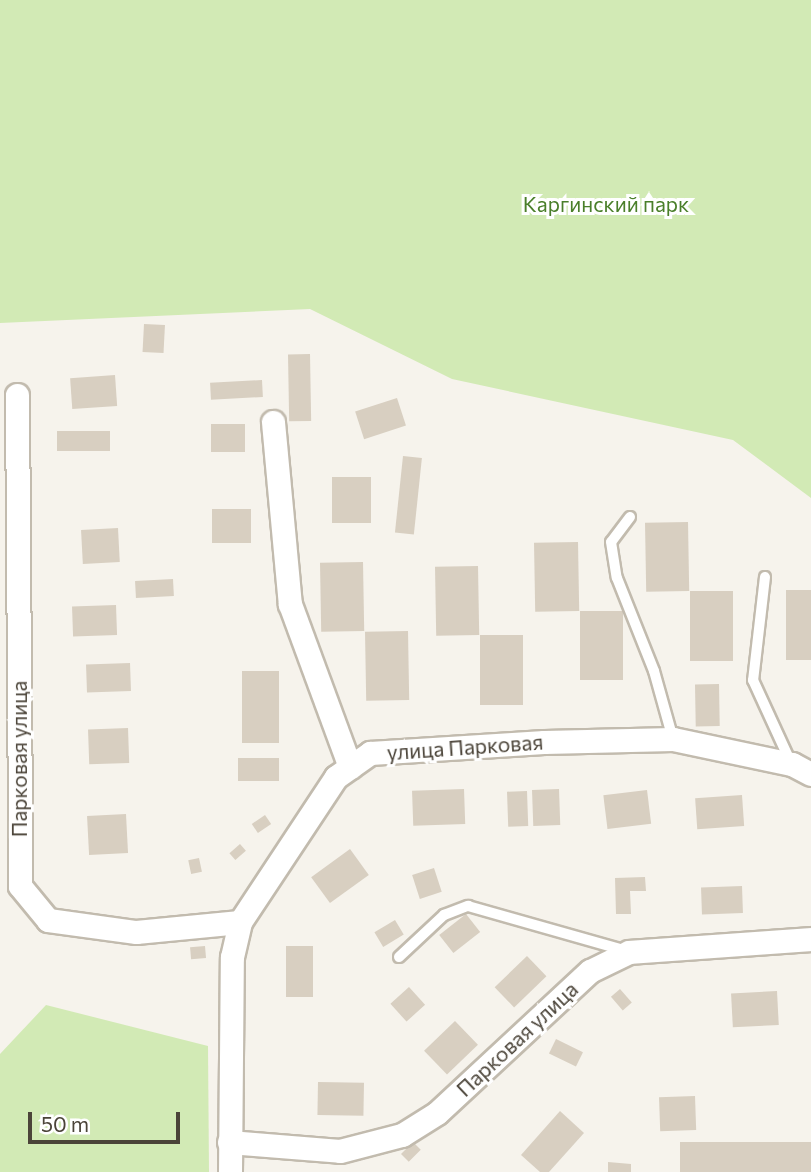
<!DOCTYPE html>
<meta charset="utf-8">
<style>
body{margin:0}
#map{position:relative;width:811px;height:1172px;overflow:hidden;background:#f6f3ec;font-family:Commissioner,sans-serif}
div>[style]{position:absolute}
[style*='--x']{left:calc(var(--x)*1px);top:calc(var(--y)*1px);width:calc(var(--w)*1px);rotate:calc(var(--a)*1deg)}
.green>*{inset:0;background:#d2eab5}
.building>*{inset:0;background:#d8cfc1;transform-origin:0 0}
.roads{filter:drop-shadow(2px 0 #c2bbae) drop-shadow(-2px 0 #c2bbae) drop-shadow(0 2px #c2bbae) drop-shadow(0 -2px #c2bbae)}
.service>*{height:10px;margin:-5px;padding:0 5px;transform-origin:5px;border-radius:5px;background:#fff}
.minor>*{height:23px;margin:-11.5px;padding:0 11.5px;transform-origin:11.5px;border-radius:11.5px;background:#fff}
span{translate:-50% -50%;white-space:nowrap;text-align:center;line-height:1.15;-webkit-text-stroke:6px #fff;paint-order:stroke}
.park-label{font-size:21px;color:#4a7f2a}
.street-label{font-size:21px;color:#4b4439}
.scale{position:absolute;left:28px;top:1112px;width:152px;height:32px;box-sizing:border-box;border:4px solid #4b4439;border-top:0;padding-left:9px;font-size:21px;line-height:24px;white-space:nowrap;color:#4b4439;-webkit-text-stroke:5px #fff;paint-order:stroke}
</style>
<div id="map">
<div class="green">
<div style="clip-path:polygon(0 0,811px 0,811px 498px,733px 440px,452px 379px,310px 309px,0 323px)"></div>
<div style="clip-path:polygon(46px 1005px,208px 1046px,209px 1172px,0 1172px,0 1054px)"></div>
</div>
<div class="building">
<div style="left:144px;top:324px;width:21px;height:28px;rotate:3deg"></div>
<div style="left:310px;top:354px;width:67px;height:22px;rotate:89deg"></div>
<div style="left:115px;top:375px;width:31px;height:45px;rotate:86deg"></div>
<div style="left:262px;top:380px;width:17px;height:52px;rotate:87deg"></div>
<div style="left:397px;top:398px;width:29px;height:44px;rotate:72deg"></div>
<div style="left:211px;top:424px;width:34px;height:28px"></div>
<div style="left:110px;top:431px;width:20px;height:53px;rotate:90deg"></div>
<div style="left:403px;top:456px;width:19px;height:77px;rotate:6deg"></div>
<div style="left:332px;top:477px;width:39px;height:46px"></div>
<div style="left:212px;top:509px;width:39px;height:34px"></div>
<div style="left:688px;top:522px;width:69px;height:43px;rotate:89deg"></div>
<div style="left:118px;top:528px;width:34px;height:37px;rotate:87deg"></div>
<div style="left:578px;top:542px;width:69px;height:44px;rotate:89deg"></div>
<div style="left:363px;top:562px;width:69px;height:43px;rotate:89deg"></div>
<div style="left:478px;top:566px;width:69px;height:43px;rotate:89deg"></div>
<div style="left:173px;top:579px;width:17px;height:38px;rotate:87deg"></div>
<div style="left:786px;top:590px;width:25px;height:70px"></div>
<div style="left:690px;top:591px;width:43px;height:70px"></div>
<div style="left:116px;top:605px;width:30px;height:44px;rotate:88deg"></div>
<div style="left:580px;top:611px;width:43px;height:69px"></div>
<div style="left:408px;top:631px;width:69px;height:43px;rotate:89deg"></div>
<div style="left:480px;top:635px;width:43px;height:70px"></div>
<div style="left:130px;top:663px;width:28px;height:44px;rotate:88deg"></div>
<div style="left:242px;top:671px;width:37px;height:72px"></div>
<div style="left:719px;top:684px;width:42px;height:24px;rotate:89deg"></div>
<div style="left:128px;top:728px;width:35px;height:40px;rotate:88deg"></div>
<div style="left:238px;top:758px;width:41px;height:23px"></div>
<div style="left:464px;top:789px;width:35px;height:52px;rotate:88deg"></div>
<div style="left:559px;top:789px;width:36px;height:27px;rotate:88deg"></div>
<div style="left:647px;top:790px;width:34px;height:44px;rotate:83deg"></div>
<div style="left:527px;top:791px;width:35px;height:20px;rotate:88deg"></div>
<div style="left:742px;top:795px;width:31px;height:47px;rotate:86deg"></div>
<div style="left:126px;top:814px;width:39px;height:39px;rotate:87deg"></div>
<div style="left:265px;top:815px;width:11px;height:16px;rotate:56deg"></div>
<div style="left:240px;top:844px;width:9px;height:14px;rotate:49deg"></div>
<div style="left:350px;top:849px;width:32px;height:48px;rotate:54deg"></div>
<div style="left:199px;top:858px;width:14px;height:11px;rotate:78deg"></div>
<div style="left:434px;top:868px;width:25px;height:23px;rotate:72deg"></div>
<div style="clip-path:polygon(645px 877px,646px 891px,630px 891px,631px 914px,616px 914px,615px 878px)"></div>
<div style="left:742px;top:886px;width:27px;height:41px;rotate:88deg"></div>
<div style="left:466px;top:914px;width:23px;height:34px;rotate:52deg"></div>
<div style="left:395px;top:920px;width:17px;height:24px;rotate:59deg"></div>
<div style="left:205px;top:946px;width:12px;height:15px;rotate:85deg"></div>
<div style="left:313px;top:946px;width:51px;height:27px;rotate:90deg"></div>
<div style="left:527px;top:956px;width:28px;height:45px;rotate:46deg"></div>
<div style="left:409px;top:987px;width:24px;height:25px;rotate:48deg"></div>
<div style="left:620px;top:989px;width:18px;height:12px;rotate:49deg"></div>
<div style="left:777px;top:991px;width:34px;height:46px;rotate:87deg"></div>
<div style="left:455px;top:1021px;width:33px;height:43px;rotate:46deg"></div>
<div style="left:556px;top:1039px;width:30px;height:16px;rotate:26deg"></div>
<div style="left:318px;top:1082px;width:46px;height:33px;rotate:1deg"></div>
<div style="left:695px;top:1096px;width:34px;height:36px;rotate:88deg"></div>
<div style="clip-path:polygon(560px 1111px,584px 1133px,549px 1172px,540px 1172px,521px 1155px)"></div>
<div style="left:413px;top:1142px;width:11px;height:17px;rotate:45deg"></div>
<div style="left:811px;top:1142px;width:30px;height:131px;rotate:90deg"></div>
<div style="clip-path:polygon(608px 1162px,631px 1164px,631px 1172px,608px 1172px)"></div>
</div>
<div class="roads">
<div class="service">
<div style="--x:630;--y:517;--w:31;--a:127"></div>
<div style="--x:611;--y:542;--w:36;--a:81"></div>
<div style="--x:617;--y:578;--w:100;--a:68.3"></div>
<div style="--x:654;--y:671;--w:71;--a:74.4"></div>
<div style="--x:765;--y:577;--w:104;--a:96.6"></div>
<div style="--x:753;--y:680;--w:89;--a:65.4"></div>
<div style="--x:399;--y:957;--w:62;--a:-43"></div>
<div style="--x:444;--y:915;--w:26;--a:-21"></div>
<div style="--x:468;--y:906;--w:162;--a:15.8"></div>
</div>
<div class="minor">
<div style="--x:17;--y:395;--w:491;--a:89.6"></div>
<div style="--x:20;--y:886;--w:44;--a:50.5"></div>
<div style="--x:48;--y:920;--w:89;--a:7.8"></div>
<div style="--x:136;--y:932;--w:104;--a:-5.5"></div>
<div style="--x:273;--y:422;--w:183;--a:84.7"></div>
<div style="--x:290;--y:604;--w:174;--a:69.8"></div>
<div style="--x:229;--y:1142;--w:111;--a:4.6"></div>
<div style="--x:340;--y:1151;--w:64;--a:-14.5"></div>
<div style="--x:402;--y:1135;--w:41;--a:-32.2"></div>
<div style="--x:437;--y:1113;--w:209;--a:-42.9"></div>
<div style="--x:590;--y:971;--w:43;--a:-26"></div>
<div style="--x:629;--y:952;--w:182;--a:-4.1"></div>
<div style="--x:230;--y:1172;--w:215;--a:-89.5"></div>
<div style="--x:232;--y:957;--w:36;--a:-77"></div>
<div style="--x:240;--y:922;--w:174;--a:-56.5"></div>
<div style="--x:336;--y:777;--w:42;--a:-35.2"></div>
<div style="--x:370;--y:753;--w:174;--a:-3.6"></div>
<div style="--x:544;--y:742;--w:129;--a:-1.3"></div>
<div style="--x:673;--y:739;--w:122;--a:11.9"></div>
<div style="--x:792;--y:764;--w:21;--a:28"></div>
</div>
</div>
<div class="park-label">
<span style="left:606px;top:204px">Каргинский парк</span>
</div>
<div class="street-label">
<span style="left:465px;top:747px;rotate:-4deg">улица Парковая</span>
<span style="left:19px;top:759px;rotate:-90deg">Парковая улица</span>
<span style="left:517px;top:1039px;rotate:-43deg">Парковая улица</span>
</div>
<div class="scale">50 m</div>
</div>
